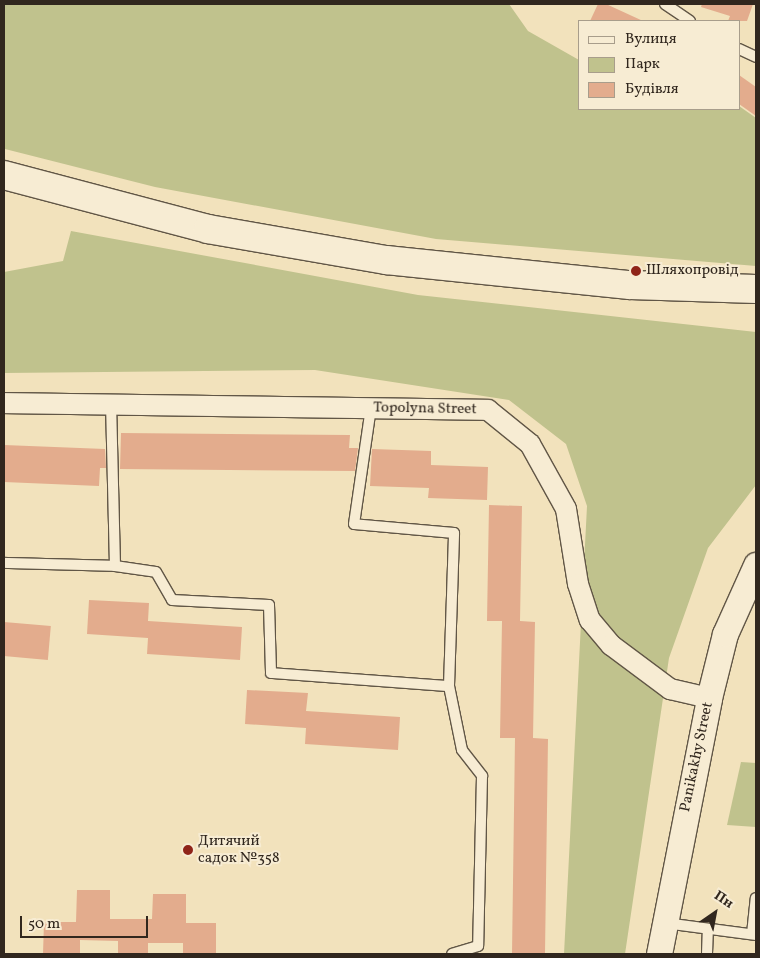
<!DOCTYPE html>
<meta charset="utf-8">
<style>
body{margin:0}
#map{position:relative;width:760px;height:958px;overflow:hidden;background:#f2e2bc;font-family:Vollkorn,serif}
div>[style]{position:absolute}
[style*='--x']{left:calc(var(--x)*1px);top:calc(var(--y)*1px);width:calc(var(--w)*1px);rotate:calc(var(--a)*1deg)}
.green>*{inset:0;background:#c0c28d}
.building>*{inset:0;background:#e3ac8d;transform-origin:0 0}
.roads{filter:drop-shadow(1px 0 #615646) drop-shadow(-1px 0 #615646) drop-shadow(0 1px #615646) drop-shadow(0 -1px #615646)}
.service>*{height:10px;margin:-5px;padding:0 5px;transform-origin:5px;border-radius:5px;background:#f7ecd3}
.minor>*{height:20px;margin:-10px;padding:0 10px;transform-origin:10px;border-radius:10px;background:#f7ecd3}
.tertiary>*{height:25px;margin:-12.5px;padding:0 12.5px;transform-origin:12.5px;border-radius:12.5px;background:#f7ecd3}
.secondary>*{height:28px;margin:-14px;padding:0 14px;transform-origin:14px;border-radius:14px;background:#f7ecd3}
.dots>*{width:14px;height:14px;translate:-50% -50%;box-sizing:border-box;border:2px solid #f7ecd3;border-radius:50%}
span{translate:-50% -50%;white-space:nowrap;text-align:center;line-height:1.15;-webkit-text-stroke:4px #f7ecd3;paint-order:stroke}
.poi-label{font-size:15px;color:#31271e}
.left{translate:0 -50%;text-align:left}
.street-label{font-size:15px;color:#31271e}
.frame{position:absolute;inset:0;border:5px solid #31271e;pointer-events:none}
.legend{position:absolute;left:578px;top:20px;width:162px;height:90px;box-sizing:border-box;background:#f7ecd3;border:1px solid #a89d8b;margin:0;padding:6px 9px;list-style:none;font-size:15px;color:#31271e}
.legend li{display:flex;align-items:center;gap:10px;height:25px}
.legend b{width:25px;border:1px solid #a89d8b}
.north{position:absolute;left:690px;top:888px;width:50px;height:50px;-webkit-text-stroke:4px #f7ecd3;paint-order:stroke;rotate:33deg;font-size:14px;font-weight:700;line-height:20px;text-align:center;color:#31271e}
.north::after{content:'';display:block;margin:auto;width:18px;height:22px;background:#31271e;clip-path:polygon(50% 0,100% 100%,50% 72%,0 100%)}
.scale{position:absolute;left:20px;top:916px;width:128px;height:22px;box-sizing:border-box;border:2px solid #31271e;border-top:0;padding-left:6px;font-size:15px;line-height:18px;white-space:nowrap;color:#31271e;-webkit-text-stroke:4px #f7ecd3;paint-order:stroke}
</style>
<div id="map">
<div class="green">
<div style="clip-path:polygon(4px 4px,509px 4px,528px 31px,579px 60px,579px 109px,739px 106px,756px 118px,756px 266px,436px 239px,155px 187px,5px 149px)"></div>
<div style="clip-path:polygon(71px 231px,418px 295px,756px 332px,756px 485px,708px 548px,669px 658px,625px 954px,564px 954px,587px 506px,566px 444px,509px 400px,315px 370px,4px 373px,4px 272px,63px 261px)"></div>
<div style="clip-path:polygon(741px 762px,756px 763px,756px 827px,727px 825px)"></div>
</div>
<div class="building">
<div style="clip-path:polygon(598px 4px,606px 4px,643px 21px,590px 21px)"></div>
<div style="clip-path:polygon(702px 4px,753px 4px,747px 21px,728px 21px,730px 16px,701px 7px)"></div>
<div style="clip-path:polygon(739px 75px,756px 87px,756px 116px,739px 104px)"></div>
<div style="clip-path:polygon(121px 433px,350px 435px,349px 448px,358px 448px,355px 471px,120px 469px)"></div>
<div style="clip-path:polygon(4px 445px,105px 449px,106px 468px,100px 468px,99px 486px,4px 482px)"></div>
<div style="clip-path:polygon(372px 449px,431px 451px,431px 465px,488px 467px,487px 500px,428px 498px,429px 488px,370px 486px)"></div>
<div style="clip-path:polygon(489px 505px,522px 506px,520px 621px,535px 622px,533px 738px,548px 739px,545px 954px,512px 954px,515px 738px,500px 738px,502px 621px,487px 621px)"></div>
<div style="clip-path:polygon(89px 600px,149px 603px,148px 621px,242px 627px,240px 660px,147px 654px,148px 638px,87px 634px)"></div>
<div style="left:4px;top:622px;width:47px;height:34px;rotate:5deg"></div>
<div style="clip-path:polygon(247px 690px,308px 693px,306px 711px,400px 717px,398px 750px,305px 744px,306px 728px,245px 724px)"></div>
<div style="clip-path:polygon(77px 890px,110px 890px,110px 919px,152px 919px,153px 894px,186px 894px,186px 923px,216px 923px,216px 954px,183px 954px,183px 943px,148px 943px,148px 954px,118px 954px,118px 941px,80px 940px,80px 954px,43px 954px,44px 922px,76px 922px)"></div>
</div>
<div class="roads">
<div class="service">
<div style="--x:665;--y:4;--w:30;--a:34"></div>
<div style="--x:739;--y:49;--w:19;--a:25"></div>
<div style="--x:4;--y:563;--w:111;--a:1.5"></div>
<div style="--x:115;--y:566;--w:164;--a:-91.4"></div>
<div style="--x:115;--y:566;--w:41;--a:8.3"></div>
<div style="--x:156;--y:572;--w:32;--a:60"></div>
<div style="--x:172;--y:600;--w:97;--a:3"></div>
<div style="--x:269;--y:605;--w:68;--a:88.3"></div>
<div style="--x:271;--y:673;--w:178;--a:4.2"></div>
<div style="--x:449;--y:686;--w:153;--a:-88.1"></div>
<div style="--x:454;--y:533;--w:100;--a:-174.9"></div>
<div style="--x:354;--y:524;--w:117;--a:-81.7"></div>
<div style="--x:449;--y:686;--w:65;--a:78.5"></div>
<div style="--x:462;--y:750;--w:33;--a:52"></div>
<div style="--x:482;--y:776;--w:170;--a:91.3"></div>
<div style="--x:478;--y:946;--w:27;--a:163"></div>
<div style="--x:665;--y:923;--w:92;--a:7.5"></div>
<div style="--x:752;--y:934;--w:36;--a:-84"></div>
<div style="--x:707;--y:954;--w:23;--a:-88"></div>
</div>
<div class="minor">
<div style="--x:4;--y:403;--w:484;--a:0.8"></div>
<div style="--x:488;--y:410;--w:54;--a:39"></div>
<div style="--x:530;--y:444;--w:74;--a:61"></div>
<div style="--x:566;--y:509;--w:76;--a:80.9"></div>
<div style="--x:578;--y:584;--w:38;--a:72"></div>
<div style="--x:590;--y:620;--w:33;--a:50"></div>
<div style="--x:611;--y:645;--w:74;--a:36.7"></div>
<div style="--x:670;--y:689;--w:40;--a:13"></div>
</div>
<div class="tertiary">
<div style="--x:659;--y:954;--w:261;--a:-78.9"></div>
<div style="--x:709;--y:698;--w:66;--a:-76"></div>
<div style="--x:725;--y:634;--w:76;--a:-65.8"></div>
</div>
<div class="secondary">
<div style="--x:4;--y:175;--w:211;--a:14.8"></div>
<div style="--x:208;--y:229;--w:181;--a:9.9"></div>
<div style="--x:386;--y:260;--w:245;--a:5.9"></div>
<div style="--x:630;--y:285;--w:126;--a:1.8"></div>
</div>
</div>
<div class="dots">
<div style="left:636px;top:271px;background:#8f2418"></div>
<div style="left:188px;top:850px;background:#8f2418"></div>
</div>
<div class="poi-label">
<span class="left" style="left:646px;top:271px">Шляхопровід</span>
<span class="left" style="left:198px;top:850px">Дитячий<br>садок №358</span>
</div>
<div class="street-label">
<span style="left:425px;top:409px;rotate:1deg">Topolyna Street</span>
<span style="left:697px;top:757px;rotate:-78deg">Panikakhy Street</span>
</div>
<div class="frame"></div>
<ul class="legend">
<li><b style="height:6px;background:#f7ecd3"></b>Вулиця</li>
<li><b style="height:14px;background:#c0c28d"></b>Парк</li>
<li><b style="height:14px;background:#e3ac8d"></b>Будівля</li>
</ul>
<div class="north">Пн</div>
<div class="scale">50 m</div>
</div>
